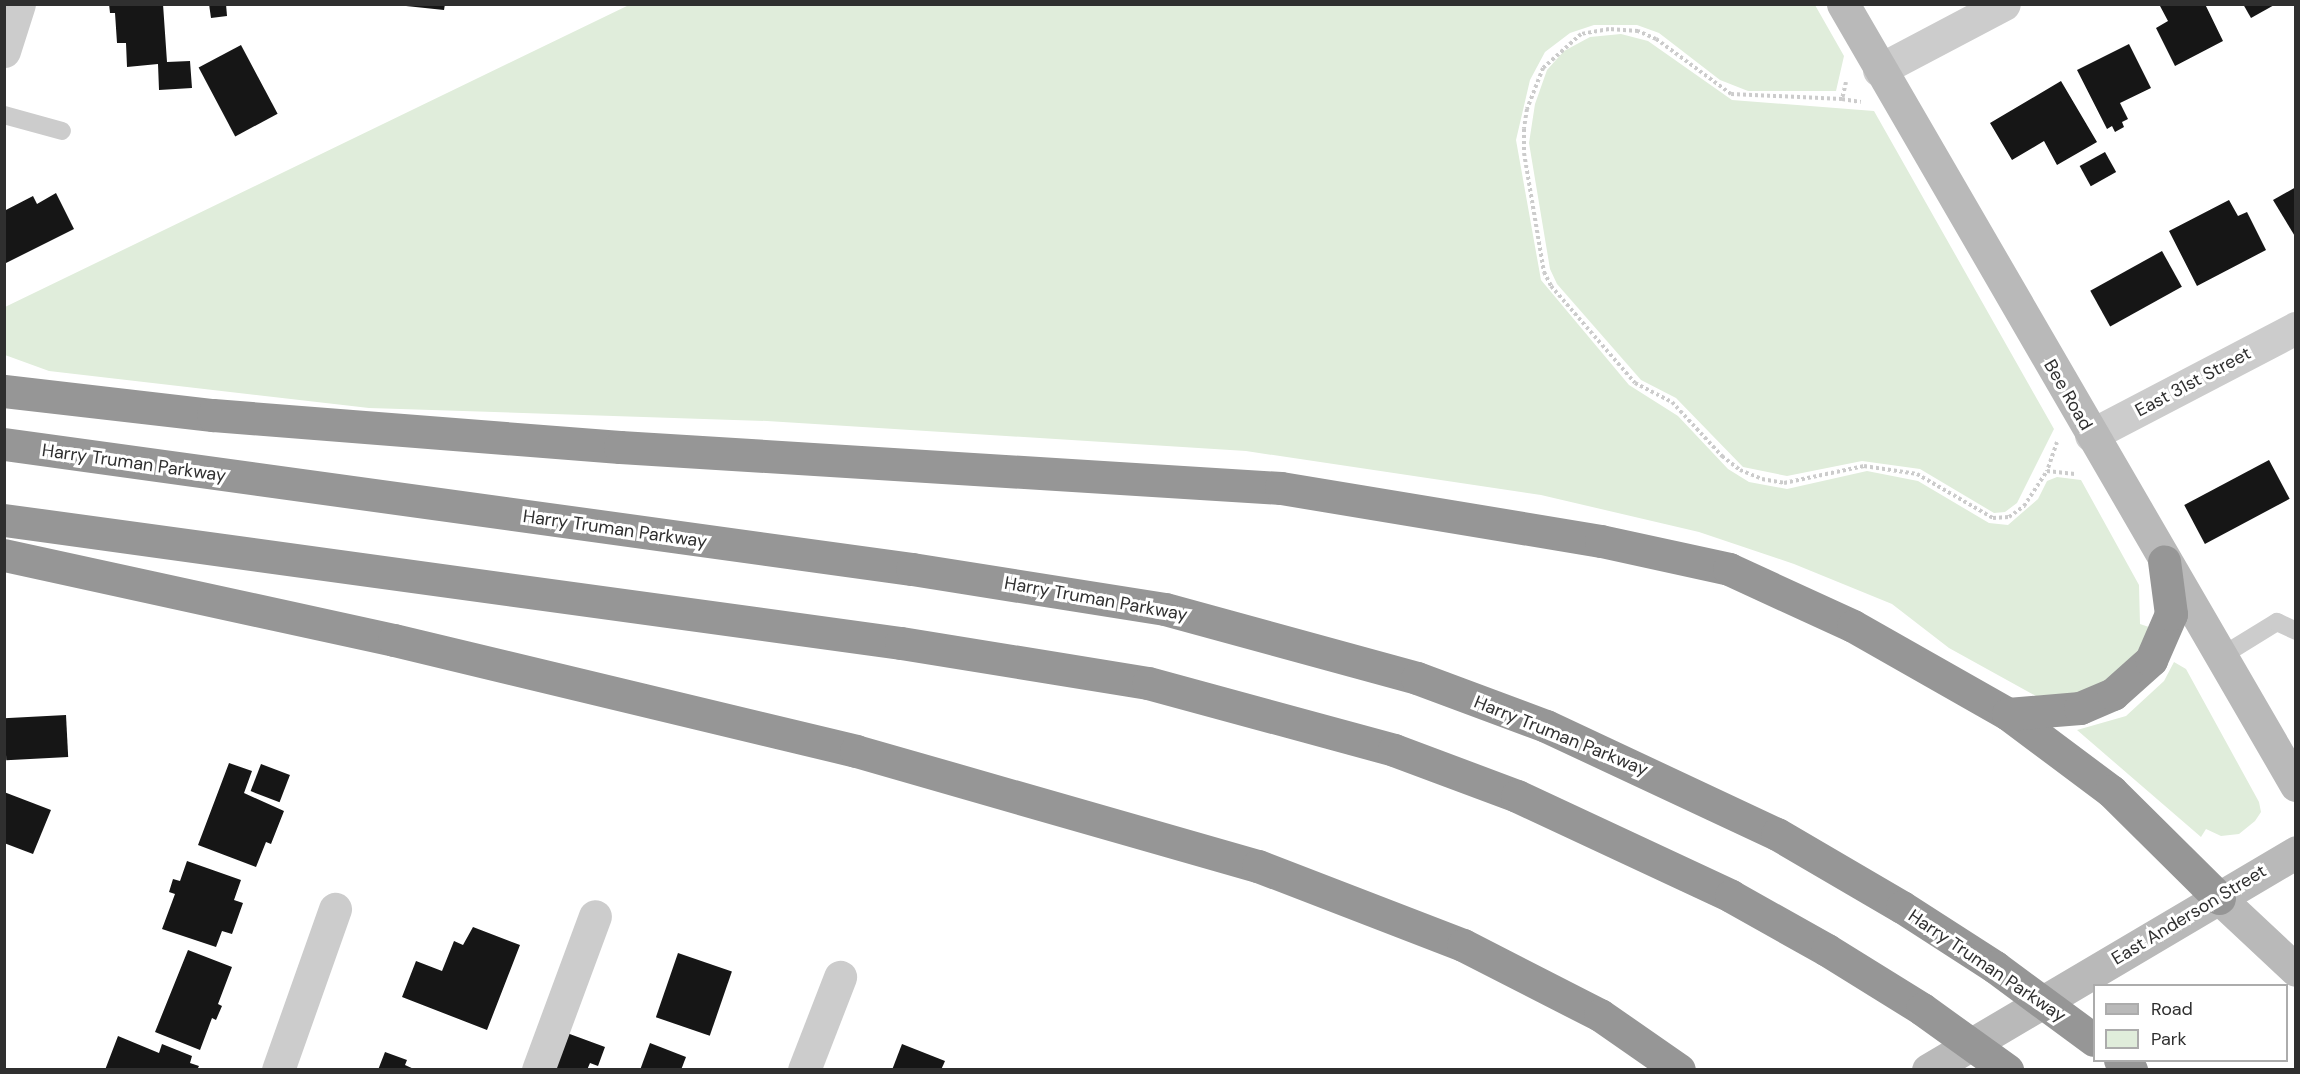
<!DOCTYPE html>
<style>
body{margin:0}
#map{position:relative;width:2300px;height:1074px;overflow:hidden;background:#fff;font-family:"DM Sans",sans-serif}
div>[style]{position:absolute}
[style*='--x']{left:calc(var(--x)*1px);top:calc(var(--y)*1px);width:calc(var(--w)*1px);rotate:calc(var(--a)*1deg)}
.green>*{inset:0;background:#e0eddb}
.building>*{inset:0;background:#161616;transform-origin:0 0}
.path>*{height:4px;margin-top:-2px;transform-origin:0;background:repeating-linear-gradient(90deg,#ccc 0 3px,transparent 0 6px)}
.lane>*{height:18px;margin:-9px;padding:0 9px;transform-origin:9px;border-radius:9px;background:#ccc}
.street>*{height:33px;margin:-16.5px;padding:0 16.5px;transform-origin:16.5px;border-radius:16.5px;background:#ccc}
.secondary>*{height:33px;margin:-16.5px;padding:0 16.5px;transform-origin:16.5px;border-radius:16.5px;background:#b9b9b9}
.highway>*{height:33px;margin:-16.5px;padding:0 16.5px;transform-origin:16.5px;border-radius:16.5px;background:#969696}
.highway-bridge>*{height:33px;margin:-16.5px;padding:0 16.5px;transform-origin:16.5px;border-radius:16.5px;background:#969696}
span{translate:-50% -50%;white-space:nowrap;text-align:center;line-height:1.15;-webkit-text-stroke:6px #fff;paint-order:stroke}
.street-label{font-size:18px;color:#2f2f2f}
.frame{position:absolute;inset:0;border:6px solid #2f2f2f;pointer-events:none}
.legend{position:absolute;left:2093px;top:984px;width:195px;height:78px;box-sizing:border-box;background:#fff;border:2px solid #acacac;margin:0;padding:8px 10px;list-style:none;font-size:18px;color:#2f2f2f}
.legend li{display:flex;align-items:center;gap:12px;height:30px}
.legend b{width:30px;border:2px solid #acacac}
</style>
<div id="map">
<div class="green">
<div style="clip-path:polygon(629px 5px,1815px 5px,1844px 56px,1836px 91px,1748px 91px,1720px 80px,1659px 33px,1637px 25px,1594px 25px,1570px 33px,1545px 52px,1530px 80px,1516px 140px,1541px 280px,1629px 385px,1678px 416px,1728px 469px,1749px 482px,1787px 489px,1867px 471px,1918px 481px,1989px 523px,2008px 525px,2038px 499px,2047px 481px,2057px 477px,2081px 480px,2139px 585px,2140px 624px,2149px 627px,2146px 642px,2097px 693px,2036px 696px,1949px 648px,1892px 604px,1794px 564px,1699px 532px,1541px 495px,1246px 451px,767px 421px,369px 408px,49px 371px,5px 355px,5px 307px)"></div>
<div style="clip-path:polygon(1621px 34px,1648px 41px,1732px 100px,1874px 111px,2054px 429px,2017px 503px,2005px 512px,1994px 513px,1920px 469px,1862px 461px,1787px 476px,1743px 467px,1676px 398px,1641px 380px,1557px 284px,1550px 269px,1529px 143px,1535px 104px,1547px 70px,1564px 51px,1590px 37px)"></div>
<div style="clip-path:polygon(2174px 662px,2186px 669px,2259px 802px,2261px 812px,2255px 821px,2239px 834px,2221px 836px,2206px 829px,2201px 837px,2077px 730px,2126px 716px,2164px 681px)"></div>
</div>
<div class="building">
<div style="clip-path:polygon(109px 4px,163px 4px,167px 62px,190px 61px,192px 88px,159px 90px,158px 64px,127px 67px,126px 43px,117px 43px,115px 13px,110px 13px)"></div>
<div style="clip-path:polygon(209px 4px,226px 4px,227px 16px,211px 18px)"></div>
<div style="clip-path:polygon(387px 4px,445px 4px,444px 10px)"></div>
<div style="clip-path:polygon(2164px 4px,2205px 4px,2223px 41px,2175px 66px,2156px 28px,2168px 21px,2160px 6px)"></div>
<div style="clip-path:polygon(2243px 4px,2276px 4px,2251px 18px)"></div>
<div style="clip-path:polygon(2129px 44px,2151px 88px,2120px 103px,2128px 119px,2122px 122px,2124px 127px,2115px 132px,2112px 126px,2107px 129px,2077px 70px)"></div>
<div style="left:241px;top:45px;width:78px;height:48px;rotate:62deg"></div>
<div style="clip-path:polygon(2061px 81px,2097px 142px,2057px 165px,2044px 141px,2012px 160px,1990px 123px)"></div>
<div style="left:2105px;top:152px;width:23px;height:29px;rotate:61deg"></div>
<div style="clip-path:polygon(2296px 187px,2296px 238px,2273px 200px)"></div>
<div style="clip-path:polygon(56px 193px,74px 229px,4px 264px,4px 211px,33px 196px,37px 204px)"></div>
<div style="clip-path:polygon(2229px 200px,2238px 216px,2247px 212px,2266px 250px,2197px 286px,2169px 231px)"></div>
<div style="left:2162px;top:251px;width:41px;height:82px;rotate:61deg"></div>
<div style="left:2269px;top:460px;width:44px;height:96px;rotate:62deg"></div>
<div style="left:66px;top:715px;width:42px;height:62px;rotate:87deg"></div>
<div style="clip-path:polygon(229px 763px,252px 771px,244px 793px,284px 811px,271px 844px,266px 842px,256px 867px,198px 845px)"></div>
<div style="left:261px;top:764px;width:31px;height:29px;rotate:21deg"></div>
<div style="clip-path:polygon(4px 792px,51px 810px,33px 854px,4px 843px)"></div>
<div style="clip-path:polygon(187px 861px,241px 880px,234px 900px,243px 903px,232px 934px,222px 931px,216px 947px,162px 929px,175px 894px,169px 892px,173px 879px,180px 881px)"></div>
<div style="clip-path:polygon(473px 927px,520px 945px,487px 1030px,402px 997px,416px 961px,442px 971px,454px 941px,463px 945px)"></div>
<div style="clip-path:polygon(188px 950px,232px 967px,218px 1004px,222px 1006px,216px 1020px,212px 1018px,200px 1050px,155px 1032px)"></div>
<div style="left:678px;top:953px;width:57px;height:68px;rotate:19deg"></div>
<div style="clip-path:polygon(567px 1033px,605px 1047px,598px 1066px,590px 1063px,587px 1070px,553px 1070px)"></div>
<div style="clip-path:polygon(118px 1036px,159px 1053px,162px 1044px,192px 1056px,190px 1063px,199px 1066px,197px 1070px,105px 1070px)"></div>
<div style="clip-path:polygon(650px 1043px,686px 1057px,681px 1070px,640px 1070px)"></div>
<div style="clip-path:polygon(902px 1044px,945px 1061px,941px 1070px,892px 1070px)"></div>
<div style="clip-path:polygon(385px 1052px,407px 1060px,405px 1065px,416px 1070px,378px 1070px)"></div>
</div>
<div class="path">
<div style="--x:1846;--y:82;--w:17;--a:103"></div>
<div style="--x:1842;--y:99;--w:19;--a:9"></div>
<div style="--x:1842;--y:99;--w:111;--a:-177.4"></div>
<div style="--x:1731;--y:94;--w:93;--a:-143.7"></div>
<div style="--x:1656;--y:39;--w:20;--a:-156"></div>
<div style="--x:1638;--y:31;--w:29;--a:-176"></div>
<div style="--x:1609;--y:29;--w:28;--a:170"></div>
<div style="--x:1581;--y:34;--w:51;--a:138.2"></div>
<div style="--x:1543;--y:68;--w:44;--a:111.3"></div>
<div style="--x:1527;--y:109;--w:20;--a:99"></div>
<div style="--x:1524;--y:129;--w:24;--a:90"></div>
<div style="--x:1524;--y:153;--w:121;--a:80.5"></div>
<div style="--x:1544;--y:272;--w:16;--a:63"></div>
<div style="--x:1551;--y:286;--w:128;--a:49.1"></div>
<div style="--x:1635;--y:383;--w:42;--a:27.2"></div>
<div style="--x:1672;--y:402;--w:74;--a:47.2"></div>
<div style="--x:1722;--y:456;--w:23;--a:38"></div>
<div style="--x:1740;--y:470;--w:24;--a:22"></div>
<div style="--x:1762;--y:479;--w:22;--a:10"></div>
<div style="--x:1784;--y:483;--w:82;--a:-12"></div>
<div style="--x:1864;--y:466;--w:54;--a:8.6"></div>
<div style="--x:1917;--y:474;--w:88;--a:30.1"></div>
<div style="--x:1993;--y:518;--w:16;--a:-4"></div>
<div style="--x:2009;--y:517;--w:19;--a:-36"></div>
<div style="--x:2024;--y:506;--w:42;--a:-56.7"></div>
<div style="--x:2057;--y:442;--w:31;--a:109"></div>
<div style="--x:2047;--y:471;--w:28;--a:6"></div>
</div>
<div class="lane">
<div style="--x:4;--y:115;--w:60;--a:15.4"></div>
<div style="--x:2220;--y:657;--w:67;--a:-31.6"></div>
<div style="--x:2277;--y:622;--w:21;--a:25"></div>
</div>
<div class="street">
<div style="--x:4;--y:51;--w:49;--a:-72.3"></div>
<div style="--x:1879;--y:70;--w:141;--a:-27.8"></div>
<div style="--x:2091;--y:435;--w:231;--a:-27.6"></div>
<div style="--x:278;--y:1070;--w:171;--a:-70.5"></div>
<div style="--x:538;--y:1070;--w:164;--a:-69.7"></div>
<div style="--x:804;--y:1070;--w:100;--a:-68.8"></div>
</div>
<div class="secondary">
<div style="--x:1843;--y:4;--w:903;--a:59.89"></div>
<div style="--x:2219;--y:898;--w:105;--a:43.1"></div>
<div style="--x:1928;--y:1070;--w:428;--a:-30.6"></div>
</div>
<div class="highway">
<div style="--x:4;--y:391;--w:210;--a:6.6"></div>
<div style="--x:213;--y:415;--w:408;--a:4.5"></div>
<div style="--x:620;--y:447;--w:662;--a:3.55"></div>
<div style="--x:1281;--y:488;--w:324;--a:9.4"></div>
<div style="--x:1601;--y:541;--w:131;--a:12.3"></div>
<div style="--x:1729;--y:569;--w:136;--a:24.7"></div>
<div style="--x:1853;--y:626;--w:178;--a:29.6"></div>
<div style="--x:2008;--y:714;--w:129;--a:36.8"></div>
<div style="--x:2111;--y:791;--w:152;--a:44.7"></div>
<div style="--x:4;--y:444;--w:917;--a:7.84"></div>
<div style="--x:912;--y:569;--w:256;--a:9"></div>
<div style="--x:1165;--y:609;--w:261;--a:15.3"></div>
<div style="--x:1417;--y:678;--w:138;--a:20.4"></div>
<div style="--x:1546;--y:726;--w:255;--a:25.1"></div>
<div style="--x:1777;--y:834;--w:145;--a:30.3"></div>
<div style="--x:4;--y:520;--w:905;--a:7.81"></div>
<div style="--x:901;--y:643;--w:250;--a:9.2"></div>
<div style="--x:1148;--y:683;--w:255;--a:15.2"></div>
<div style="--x:1394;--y:750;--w:131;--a:20.5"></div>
<div style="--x:1517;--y:796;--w:236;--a:25"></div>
<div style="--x:1731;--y:896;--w:110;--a:29.4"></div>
<div style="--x:4;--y:555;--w:399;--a:12.3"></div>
<div style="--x:394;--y:640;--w:475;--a:13.5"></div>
<div style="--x:856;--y:751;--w:418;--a:16"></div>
<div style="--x:1258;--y:866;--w:220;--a:21.1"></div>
<div style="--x:1463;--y:945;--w:154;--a:27.1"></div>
<div style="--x:1600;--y:1015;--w:96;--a:34.8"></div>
<div style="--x:2008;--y:714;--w:72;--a:-4.8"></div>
<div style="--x:2080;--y:708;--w:36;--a:-23"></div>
<div style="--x:2113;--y:694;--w:51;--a:-41.8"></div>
<div style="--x:2151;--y:660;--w:50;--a:-66.5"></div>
<div style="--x:2171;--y:614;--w:53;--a:-97.5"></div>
<div style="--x:2120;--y:1060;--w:15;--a:42"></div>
</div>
<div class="highway-bridge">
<div style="--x:1902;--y:907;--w:111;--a:32.8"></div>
<div style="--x:1995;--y:967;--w:123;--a:36.4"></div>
<div style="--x:1827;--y:950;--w:112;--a:31.8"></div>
<div style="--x:1922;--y:1009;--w:105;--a:35.7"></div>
</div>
<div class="street-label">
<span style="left:2193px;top:382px;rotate:-28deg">East 31st Street</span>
<span style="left:2068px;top:395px;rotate:60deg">Bee Road</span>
<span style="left:134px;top:463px;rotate:8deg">Harry Truman Parkway</span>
<span style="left:615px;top:529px;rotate:8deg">Harry Truman Parkway</span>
<span style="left:1096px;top:599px;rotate:10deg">Harry Truman Parkway</span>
<span style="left:1561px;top:736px;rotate:22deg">Harry Truman Parkway</span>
<span style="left:2189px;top:915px;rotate:-31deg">East Anderson Street</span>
<span style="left:1987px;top:966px;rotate:34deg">Harry Truman Parkway</span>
</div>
<div class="frame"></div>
<ul class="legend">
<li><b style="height:8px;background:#b9b9b9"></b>Road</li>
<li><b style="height:16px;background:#e0eddb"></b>Park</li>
</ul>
</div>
